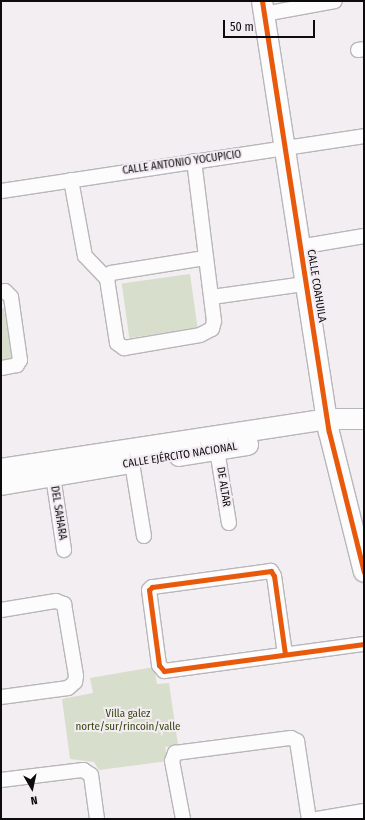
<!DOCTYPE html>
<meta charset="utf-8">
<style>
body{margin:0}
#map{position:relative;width:365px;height:820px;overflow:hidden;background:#f2eef2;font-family:"Fira Sans Condensed",sans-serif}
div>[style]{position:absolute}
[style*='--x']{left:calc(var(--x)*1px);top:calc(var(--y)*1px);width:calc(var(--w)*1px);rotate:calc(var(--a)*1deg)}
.green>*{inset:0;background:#d8decc;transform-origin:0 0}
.roads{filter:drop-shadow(1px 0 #b9b6b9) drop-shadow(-1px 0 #b9b6b9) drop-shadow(0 1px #b9b6b9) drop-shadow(0 -1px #b9b6b9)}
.street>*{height:14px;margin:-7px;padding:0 7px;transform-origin:7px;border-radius:7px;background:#fdfcfd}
.secondary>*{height:20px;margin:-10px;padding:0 10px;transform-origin:10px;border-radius:10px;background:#fdfcfd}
.cycleway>*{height:5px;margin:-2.5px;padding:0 2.5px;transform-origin:2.5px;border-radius:2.5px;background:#e8590c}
span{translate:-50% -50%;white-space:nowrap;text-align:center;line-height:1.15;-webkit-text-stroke:4px #f4ecf3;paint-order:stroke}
.street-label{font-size:11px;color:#0d0b0d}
.park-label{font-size:11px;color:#35470f}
.frame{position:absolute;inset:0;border:2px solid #0d0b0d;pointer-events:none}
.north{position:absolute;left:12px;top:768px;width:40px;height:40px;-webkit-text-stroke:3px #f4ecf3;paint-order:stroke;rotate:171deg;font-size:11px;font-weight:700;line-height:16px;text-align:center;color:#0d0b0d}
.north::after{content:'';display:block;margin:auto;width:14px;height:18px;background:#0d0b0d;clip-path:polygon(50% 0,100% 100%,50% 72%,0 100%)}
.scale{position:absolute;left:223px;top:20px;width:92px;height:18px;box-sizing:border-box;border:2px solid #0d0b0d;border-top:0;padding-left:5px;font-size:12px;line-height:14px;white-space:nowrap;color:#0d0b0d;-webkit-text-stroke:3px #f4ecf3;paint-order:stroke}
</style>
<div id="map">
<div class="green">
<div style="left:190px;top:274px;width:55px;height:69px;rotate:82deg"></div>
<div style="clip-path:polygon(4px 308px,12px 359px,1px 361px,1px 309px)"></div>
<div style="clip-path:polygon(154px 667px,157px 684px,169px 683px,178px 745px,165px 747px,168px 761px,99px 770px,94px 762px,70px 759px,62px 699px,93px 693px,90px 678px)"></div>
</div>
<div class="roads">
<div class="street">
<div style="--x:264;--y:14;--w:72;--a:-10.4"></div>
<div style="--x:358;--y:50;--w:6;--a:-9"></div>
<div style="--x:71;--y:180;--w:77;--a:79.6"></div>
<div style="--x:85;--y:256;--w:32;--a:46"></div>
<div style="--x:107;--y:279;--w:65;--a:81.1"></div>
<div style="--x:117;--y:343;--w:9;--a:36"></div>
<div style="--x:124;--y:348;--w:77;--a:-9.7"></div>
<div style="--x:200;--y:335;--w:13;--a:-27"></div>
<div style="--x:212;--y:329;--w:8;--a:-76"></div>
<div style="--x:214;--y:321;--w:161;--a:-97.1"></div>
<div style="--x:1;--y:191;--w:367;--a:-8.6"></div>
<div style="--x:299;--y:247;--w:66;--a:-9.6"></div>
<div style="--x:107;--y:279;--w:7;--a:-56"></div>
<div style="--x:111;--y:273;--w:95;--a:-9.1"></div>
<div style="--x:1;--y:292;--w:4;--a:-14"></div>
<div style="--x:5;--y:291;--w:8;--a:45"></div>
<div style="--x:11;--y:297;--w:64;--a:81.9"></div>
<div style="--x:20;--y:360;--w:6;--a:121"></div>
<div style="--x:17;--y:365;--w:16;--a:169"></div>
<div style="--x:212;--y:297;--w:94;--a:-8"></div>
<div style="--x:217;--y:450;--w:74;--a:80.7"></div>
<div style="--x:132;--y:463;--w:74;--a:80.7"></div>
<div style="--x:53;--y:476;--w:75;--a:81.5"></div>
<div style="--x:1;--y:610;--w:56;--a:-9.3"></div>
<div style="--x:56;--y:601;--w:9;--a:21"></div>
<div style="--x:64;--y:604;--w:73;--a:80.5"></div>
<div style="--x:76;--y:676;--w:6;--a:99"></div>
<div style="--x:75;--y:682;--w:9;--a:139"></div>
<div style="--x:68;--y:688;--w:68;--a:172.3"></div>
<div style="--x:285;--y:654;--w:79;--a:-98"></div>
<div style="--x:274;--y:576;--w:6;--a:-121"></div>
<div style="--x:271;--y:571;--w:120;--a:172.3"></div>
<div style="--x:152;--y:587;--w:4;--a:135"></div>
<div style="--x:149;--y:590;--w:76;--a:82.4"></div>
<div style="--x:159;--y:665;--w:8;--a:50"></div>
<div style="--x:164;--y:671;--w:202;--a:-7.7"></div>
<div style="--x:1;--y:780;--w:83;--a:-7"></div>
<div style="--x:83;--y:770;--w:9;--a:32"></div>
<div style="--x:91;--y:775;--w:44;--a:82.2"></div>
<div style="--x:183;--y:819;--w:59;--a:-100.7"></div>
<div style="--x:172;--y:761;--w:9;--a:-69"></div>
<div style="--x:175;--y:753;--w:117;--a:-7.4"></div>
<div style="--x:291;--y:738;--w:7;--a:27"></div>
<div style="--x:297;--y:741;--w:79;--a:81.3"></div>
<div style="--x:317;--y:819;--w:48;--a:-9.7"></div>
</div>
<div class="secondary">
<div style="--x:262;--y:1;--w:436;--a:81.2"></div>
<div style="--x:329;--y:432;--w:144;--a:76"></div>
<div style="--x:179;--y:456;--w:70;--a:-9.1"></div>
<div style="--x:1;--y:469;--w:330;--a:-8.7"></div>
<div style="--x:327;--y:419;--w:37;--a:0"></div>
<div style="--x:1;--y:485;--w:132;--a:-9.6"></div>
</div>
</div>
<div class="cycleway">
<div style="--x:262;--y:1;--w:436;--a:81.2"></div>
<div style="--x:329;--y:432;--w:144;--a:76"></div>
<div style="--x:285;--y:654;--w:79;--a:-98"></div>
<div style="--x:274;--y:576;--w:6;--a:-121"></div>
<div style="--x:271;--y:571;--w:120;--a:172.3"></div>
<div style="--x:152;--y:587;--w:4;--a:135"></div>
<div style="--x:149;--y:590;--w:76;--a:82.4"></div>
<div style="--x:159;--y:665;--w:8;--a:50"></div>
<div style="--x:164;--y:671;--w:202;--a:-7.7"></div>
</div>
<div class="street-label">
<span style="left:182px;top:163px;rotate:-8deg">CALLE ANTONIO YOCUPICIO</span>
<span style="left:316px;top:286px;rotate:81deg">CALLE COAHUILA</span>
<span style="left:180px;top:456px;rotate:-9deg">CALLE EJÉRCITO NACIONAL</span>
<span style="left:223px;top:487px;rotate:81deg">DE ALTAR</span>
<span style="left:58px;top:513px;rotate:81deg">DEL SAHARA</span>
</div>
<div class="park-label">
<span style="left:128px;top:721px">Villa galez<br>norte/sur/rincoin/valle</span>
</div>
<div class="frame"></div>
<div class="north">N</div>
<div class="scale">50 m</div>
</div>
